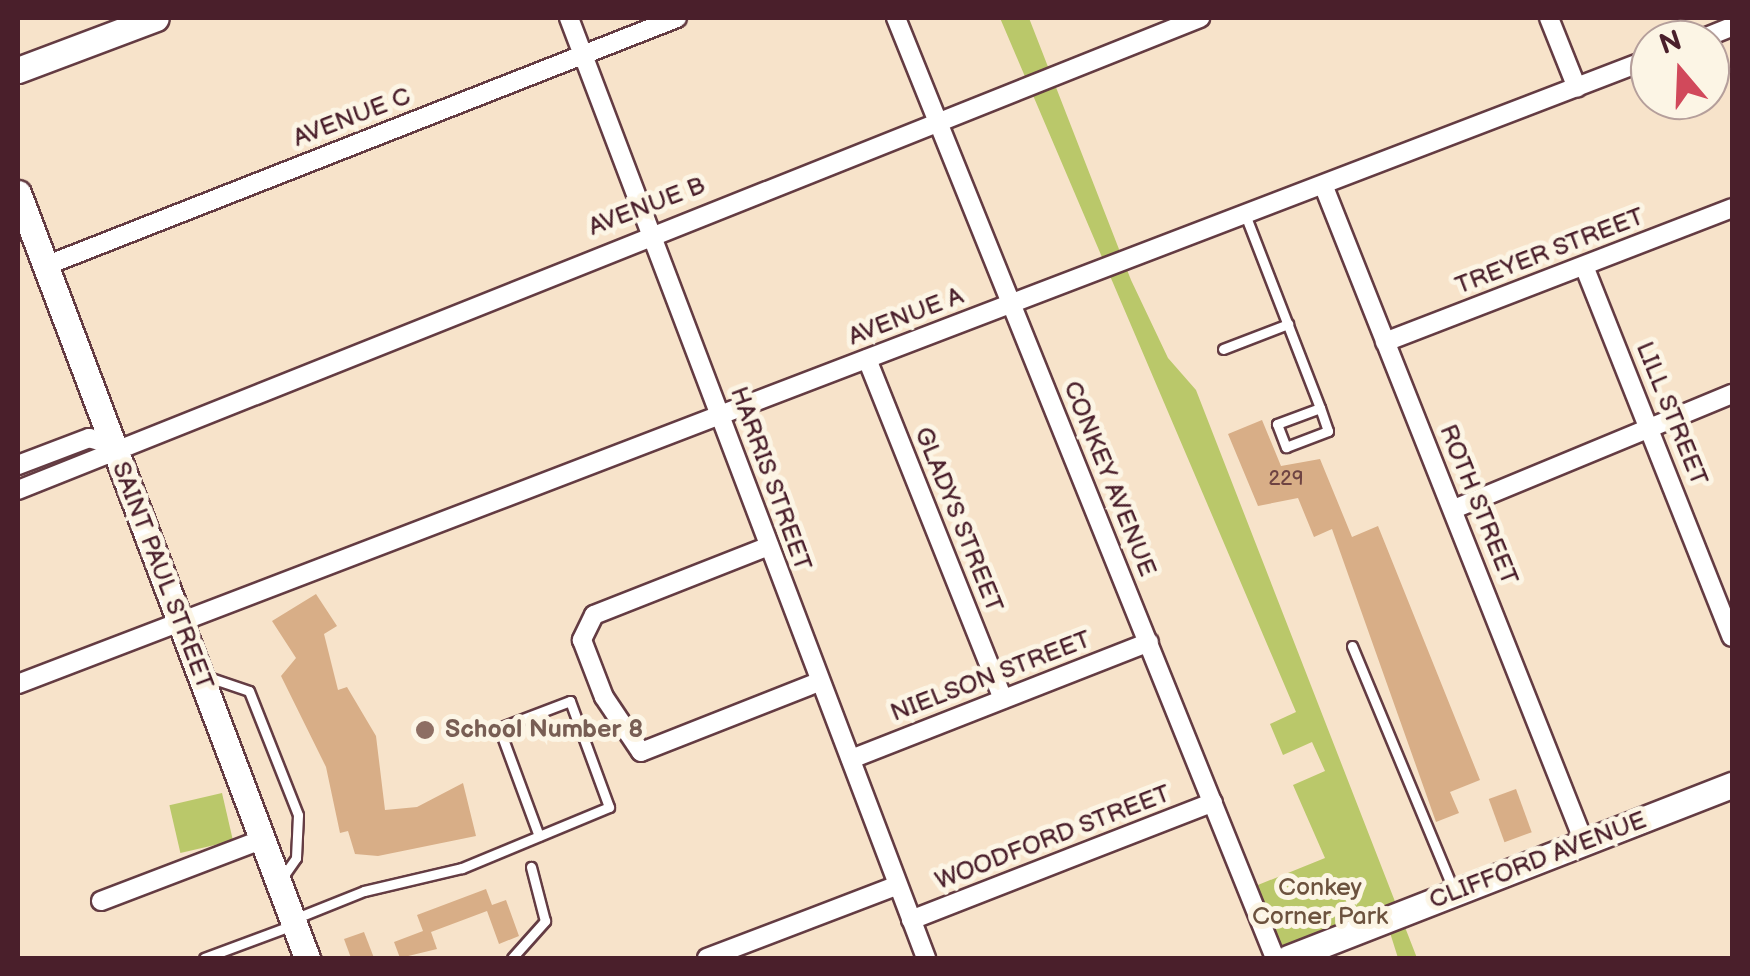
<!DOCTYPE html>
<style>
body{margin:0}
#map{position:relative;width:1750px;height:976px;overflow:hidden;background:#f7e3ca;font-family:"Balsamiq Sans",sans-serif}
div>[style]{position:absolute}
[style*='--x']{left:calc(var(--x)*1px);top:calc(var(--y)*1px);width:calc(var(--w)*1px);rotate:calc(var(--a)*1deg)}
.green>*{inset:0;background:#bac86a;transform-origin:0 0}
.building>*{inset:0;background:#d8ae87;transform-origin:0 0}
.roads{filter:drop-shadow(2px 0 #643c43) drop-shadow(-2px 0 #643c43) drop-shadow(0 2px #643c43) drop-shadow(0 -2px #643c43)}
.lane>*{height:9px;margin:-4.5px;padding:0 4.5px;transform-origin:4.5px;border-radius:4.5px;background:#fff}
.street>*{height:18px;margin:-9px;padding:0 9px;transform-origin:9px;border-radius:9px;background:#fff}
.secondary>*{height:25px;margin:-12.5px;padding:0 12.5px;transform-origin:12.5px;border-radius:12.5px;background:#fff}
.dots>*{width:28px;height:28px;translate:-50% -50%;box-sizing:border-box;border:5px solid #fcf5e5;border-radius:50%}
span{translate:-50% -50%;white-space:nowrap;text-align:center;line-height:1.15;-webkit-text-stroke:10px #fcf5e5;paint-order:stroke}
.number-label{font-size:20px;color:#6e4342}
.number-label span{-webkit-text-stroke-width:0}
.street-label{font-size:25px;color:#4a1f2b}
.education-label{font-size:25px;color:#785e54;font-weight:700}
.left{translate:0 -50%;text-align:left}
.park-label{font-size:25px;color:#6c523e}
.frame{position:absolute;inset:0;border:20px solid #4a1f2b;pointer-events:none}
.north{position:absolute;left:1630px;top:20px;width:100px;height:100px;box-sizing:border-box;background:#fcf5e5;border:2px solid #b59f9b;border-radius:50%;rotate:341deg;font-size:28px;font-weight:700;line-height:40px;text-align:center;color:#4a1f2b}
.north::after{content:'';display:block;margin:auto;width:35px;height:45px;background:#d1495b;clip-path:polygon(50% 0,100% 100%,50% 72%,0 100%)}
</style>
<div id="map">
<div class="green">
<div style="clip-path:polygon(1000px 18px,1029px 18px,1131px 280px,1168px 358px,1196px 390px,1417px 958px,1398px 958px,1386px 920px,1275px 958px,1248px 889px,1325px 858px,1293px 785px,1325px 771px,1312px 742px,1283px 755px,1270px 724px,1296px 712px)"></div>
<div style="left:222px;top:793px;width:49px;height:54px;rotate:77deg"></div>
</div>
<div class="building">
<div style="clip-path:polygon(1262px 420px,1281px 466px,1320px 459px,1352px 537px,1378px 526px,1480px 780px,1450px 792px,1459px 813px,1436px 822px,1332px 529px,1314px 537px,1298px 498px,1258px 506px,1228px 434px)"></div>
<div style="clip-path:polygon(316px 594px,337px 626px,324px 634px,338px 690px,347px 687px,376px 736px,385px 810px,417px 807px,463px 783px,476px 836px,378px 856px,355px 854px,348px 831px,340px 833px,326px 767px,281px 676px,296px 658px,272px 621px)"></div>
<div style="left:1516px;top:789px;width:46px;height:29px;rotate:70deg"></div>
<div style="clip-path:polygon(486px 889px,492px 905px,506px 900px,519px 936px,499px 944px,487px 911px,431px 932px,437px 949px,400px 958px,394px 942px,423px 931px,417px 915px)"></div>
<div style="clip-path:polygon(364px 932px,374px 958px,351px 958px,344px 939px)"></div>
</div>
<div class="roads">
<div class="lane">
<div style="--x:1246;--y:217;--w:205;--a:68.8"></div>
<div style="--x:1320;--y:408;--w:46;--a:159.6"></div>
<div style="--x:1277;--y:424;--w:25;--a:69"></div>
<div style="--x:1286;--y:447;--w:45;--a:-20.9"></div>
<div style="--x:1328;--y:431;--w:24;--a:-109"></div>
<div style="--x:1223;--y:349;--w:70;--a:-21"></div>
<div style="--x:1352;--y:646;--w:265;--a:67.4"></div>
<div style="--x:205;--y:676;--w:46;--a:18.8"></div>
<div style="--x:249;--y:691;--w:133;--a:68.4"></div>
<div style="--x:298;--y:815;--w:43;--a:92.7"></div>
<div style="--x:296;--y:858;--w:24;--a:125"></div>
<div style="--x:294;--y:919;--w:75;--a:-21.8"></div>
<div style="--x:364;--y:891;--w:101;--a:-13.2"></div>
<div style="--x:462;--y:868;--w:159;--a:-22.5"></div>
<div style="--x:609;--y:807;--w:113;--a:-110.2"></div>
<div style="--x:570;--y:701;--w:76;--a:159.2"></div>
<div style="--x:499;--y:728;--w:115;--a:69.7"></div>
<div style="--x:204;--y:958;--w:92;--a:-20.4"></div>
<div style="--x:512;--y:958;--w:50;--a:-48.3"></div>
<div style="--x:545;--y:921;--w:56;--a:-104.5"></div>
</div>
<div class="street">
<div style="--x:569;--y:18;--w:1006;--a:69.2"></div>
<div style="--x:896;--y:18;--w:1014;--a:68.04"></div>
<div style="--x:1549;--y:18;--w:75;--a:68.2"></div>
<div style="--x:1699;--y:40;--w:35;--a:-22"></div>
<div style="--x:1324;--y:187;--w:705;--a:68.35"></div>
<div style="--x:45;--y:266;--w:679;--a:-21.43"></div>
<div style="--x:1584;--y:266;--w:399;--a:68.3"></div>
<div style="--x:1385;--y:342;--w:372;--a:-21.1"></div>
<div style="--x:867;--y:359;--w:366;--a:68.2"></div>
<div style="--x:18;--y:465;--w:76;--a:-20.8"></div>
<div style="--x:89;--y:438;--w:25;--a:16"></div>
<div style="--x:18;--y:490;--w:1273;--a:-21.77"></div>
<div style="--x:1454;--y:509;--w:301;--a:-22.5"></div>
<div style="--x:769;--y:546;--w:188;--a:158.5"></div>
<div style="--x:594;--y:615;--w:28;--a:116"></div>
<div style="--x:582;--y:640;--w:61;--a:68.9"></div>
<div style="--x:604;--y:697;--w:66;--a:56.1"></div>
<div style="--x:641;--y:752;--w:191;--a:-21.5"></div>
<div style="--x:18;--y:684;--w:1748;--a:-20.96"></div>
<div style="--x:851;--y:759;--w:320;--a:-21.4"></div>
<div style="--x:101;--y:901;--w:171;--a:-20.9"></div>
<div style="--x:911;--y:920;--w:324;--a:-21.3"></div>
<div style="--x:707;--y:958;--w:204;--a:-20.9"></div>
</div>
<div class="secondary">
<div style="--x:18;--y:70;--w:147;--a:-20.6"></div>
<div style="--x:18;--y:193;--w:818;--a:69.3"></div>
<div style="--x:1288;--y:958;--w:477;--a:-21.3"></div>
</div>
</div>
<div class="dots">
<div style="left:425px;top:730px;background:#8d6e63"></div>
</div>
<div class="number-label">
<span style="left:1286px;top:479px">229</span>
</div>
<div class="street-label">
<span style="left:352px;top:118px;rotate:-21deg">AVENUE C</span>
<span style="left:647px;top:207px;rotate:-21deg">AVENUE B</span>
<span style="left:1550px;top:252px;rotate:-21deg">TREYER STREET</span>
<span style="left:906px;top:317px;rotate:-21deg">AVENUE A</span>
<span style="left:1671px;top:414px;rotate:68deg">LILL STREET</span>
<span style="left:770px;top:479px;rotate:70deg">HARRIS STREET</span>
<span style="left:1109px;top:479px;rotate:68deg">CONKEY AVENUE</span>
<span style="left:1478px;top:505px;rotate:68deg">ROTH STREET</span>
<span style="left:958px;top:520px;rotate:68deg">GLADYS STREET</span>
<span style="left:162px;top:576px;rotate:69deg">SAINT PAUL STREET</span>
<span style="left:991px;top:677px;rotate:-21deg">NIELSON STREET</span>
<span style="left:1053px;top:838px;rotate:-21deg">WOODFORD STREET</span>
<span style="left:1538px;top:861px;rotate:-21deg">CLIFFORD AVENUE</span>
</div>
<div class="education-label">
<span class="left" style="left:445px;top:730px">School Number 8</span>
</div>
<div class="park-label">
<span style="left:1320px;top:903px">Conkey<br>Corner Park</span>
</div>
<div class="frame"></div>
<div class="north">N</div>
</div>
